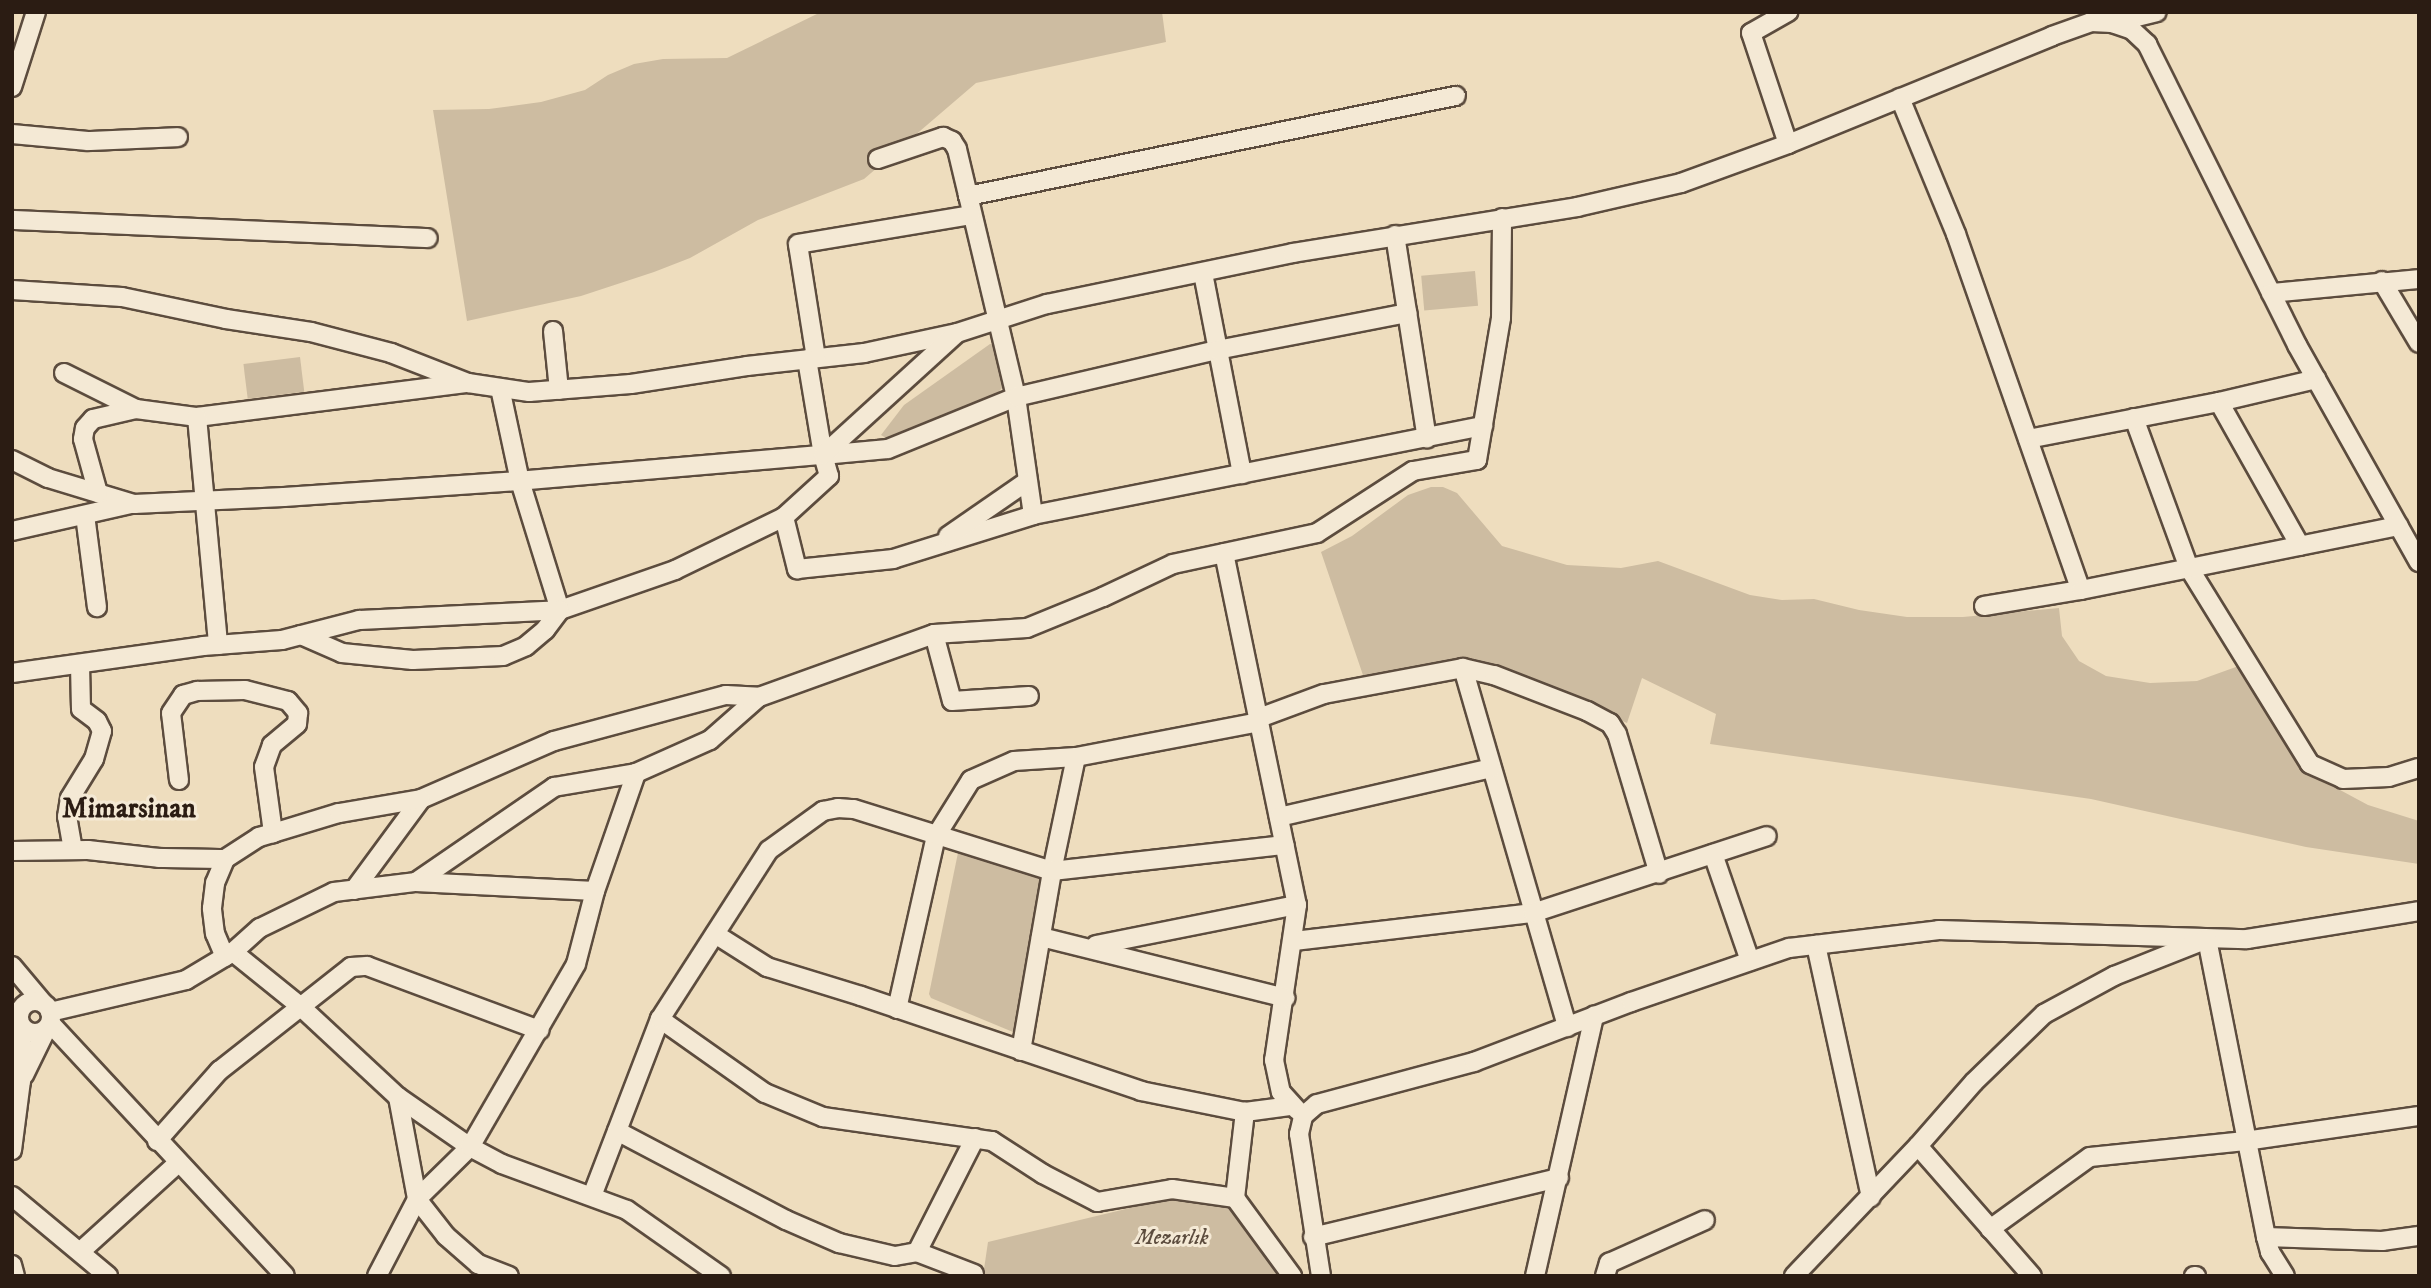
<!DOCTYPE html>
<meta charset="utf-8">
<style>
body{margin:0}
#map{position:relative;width:2431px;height:1288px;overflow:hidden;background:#eeddbe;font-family:"IM FELL DW Pica",serif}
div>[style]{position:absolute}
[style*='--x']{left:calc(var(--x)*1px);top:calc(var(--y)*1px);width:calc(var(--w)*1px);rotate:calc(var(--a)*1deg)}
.green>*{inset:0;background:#cdbca1;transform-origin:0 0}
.roads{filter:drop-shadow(2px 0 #5c4c3e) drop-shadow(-2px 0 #5c4c3e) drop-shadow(0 2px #5c4c3e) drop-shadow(0 -2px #5c4c3e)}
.minor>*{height:18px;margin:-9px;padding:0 9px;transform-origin:9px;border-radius:9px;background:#f4e9d5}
.minor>.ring{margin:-9px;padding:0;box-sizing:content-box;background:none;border:18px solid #f4e9d5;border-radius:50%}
span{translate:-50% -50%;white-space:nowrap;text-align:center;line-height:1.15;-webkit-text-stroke:6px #f4e9d5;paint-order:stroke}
.park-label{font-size:21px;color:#5c4c3e;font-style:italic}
.district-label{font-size:28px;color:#2b1c13;font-weight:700}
.frame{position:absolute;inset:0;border:14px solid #2b1c13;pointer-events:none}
</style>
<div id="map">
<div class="green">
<div style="clip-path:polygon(821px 12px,1162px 12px,1166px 42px,976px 83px,864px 179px,758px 220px,690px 258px,654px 272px,581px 296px,467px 321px,433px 110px,489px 109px,541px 102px,585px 90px,608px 75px,634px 64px,663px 59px,727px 58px)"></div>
<div style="left:1475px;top:271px;width:35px;height:54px;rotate:85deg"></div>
<div style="clip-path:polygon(990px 344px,997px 345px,1006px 383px,997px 394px,977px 405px,886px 438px,881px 435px,904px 405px)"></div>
<div style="left:300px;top:357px;width:35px;height:57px;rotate:83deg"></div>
<div style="clip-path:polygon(1431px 487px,1443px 487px,1457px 493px,1502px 546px,1567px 565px,1621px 568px,1658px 561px,1750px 595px,1782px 600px,1814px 599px,1859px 610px,1907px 617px,1963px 617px,2059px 608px,2062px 636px,2079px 661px,2106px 676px,2150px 683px,2197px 681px,2247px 663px,2314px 776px,2368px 805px,2419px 821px,2419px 864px,2306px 847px,2091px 799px,1710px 744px,1716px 714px,1642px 678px,1627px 723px,1496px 666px,1365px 681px,1321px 552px,1352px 536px,1408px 495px)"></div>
<div style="clip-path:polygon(960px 843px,1050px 874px,1028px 1022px,1013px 1032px,931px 998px,929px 994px)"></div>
<div style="clip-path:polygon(1176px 1197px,1236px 1208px,1284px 1276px,983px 1276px,988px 1242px)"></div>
</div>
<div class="roads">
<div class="minor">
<div style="--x:2112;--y:23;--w:46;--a:-13.7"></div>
<div style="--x:12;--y:87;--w:79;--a:-72.3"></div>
<div style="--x:1900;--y:98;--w:147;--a:67.6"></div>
<div style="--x:1956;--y:234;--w:377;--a:70.7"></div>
<div style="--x:12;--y:134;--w:76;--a:5.3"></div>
<div style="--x:88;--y:141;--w:90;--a:-2.5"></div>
<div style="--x:1788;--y:144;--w:117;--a:-108.4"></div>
<div style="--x:1751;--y:33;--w:43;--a:-29.6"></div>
<div style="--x:878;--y:159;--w:69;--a:-18.7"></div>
<div style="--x:943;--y:137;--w:10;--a:24"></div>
<div style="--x:952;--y:141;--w:9;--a:58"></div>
<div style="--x:957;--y:149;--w:255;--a:76.6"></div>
<div style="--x:1016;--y:397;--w:119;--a:81.8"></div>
<div style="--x:968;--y:196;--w:498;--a:-11.6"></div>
<div style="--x:12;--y:220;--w:416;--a:2.5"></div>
<div style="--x:1395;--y:235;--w:206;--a:81.1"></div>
<div style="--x:1203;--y:273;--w:205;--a:79"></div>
<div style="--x:2382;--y:281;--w:72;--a:59.2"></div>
<div style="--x:12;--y:290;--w:110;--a:3.6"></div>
<div style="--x:122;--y:297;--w:106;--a:11.9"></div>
<div style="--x:226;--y:319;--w:86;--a:8.7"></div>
<div style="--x:311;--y:332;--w:83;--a:14.7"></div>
<div style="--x:391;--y:353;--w:83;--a:21.3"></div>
<div style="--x:468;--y:383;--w:62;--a:8.4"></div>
<div style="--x:529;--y:392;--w:102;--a:-4.5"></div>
<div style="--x:631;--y:384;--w:117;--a:-8.8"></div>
<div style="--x:747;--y:366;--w:118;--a:-6.3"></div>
<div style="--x:864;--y:353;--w:95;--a:-12.1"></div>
<div style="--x:957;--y:333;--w:95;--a:-17.9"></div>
<div style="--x:1047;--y:304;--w:251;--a:-11.7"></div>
<div style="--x:1293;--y:253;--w:288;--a:-9.2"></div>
<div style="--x:1577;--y:207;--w:107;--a:-13"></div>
<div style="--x:1681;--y:183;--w:114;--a:-20"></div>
<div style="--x:1788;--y:144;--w:285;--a:-22.2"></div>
<div style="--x:2052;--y:36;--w:41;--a:-19.7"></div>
<div style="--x:2091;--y:22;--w:21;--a:3"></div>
<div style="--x:2112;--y:23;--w:21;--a:19"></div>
<div style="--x:2132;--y:30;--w:21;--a:43"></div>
<div style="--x:2147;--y:44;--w:336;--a:63.5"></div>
<div style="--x:2297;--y:345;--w:249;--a:60.7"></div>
<div style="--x:2271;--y:293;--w:149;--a:-5.4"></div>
<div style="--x:553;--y:331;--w:59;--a:84.2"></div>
<div style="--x:816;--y:358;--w:115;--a:-99"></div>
<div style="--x:798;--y:244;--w:175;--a:-9.5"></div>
<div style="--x:64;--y:373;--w:80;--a:26.6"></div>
<div style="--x:136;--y:409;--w:62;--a:7.5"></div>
<div style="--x:197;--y:417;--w:271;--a:-7.2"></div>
<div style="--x:500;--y:388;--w:95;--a:77.9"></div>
<div style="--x:520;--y:481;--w:135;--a:72.8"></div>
<div style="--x:560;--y:610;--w:122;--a:-19.2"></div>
<div style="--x:675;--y:570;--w:121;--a:-25.9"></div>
<div style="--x:784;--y:517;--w:61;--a:-42.3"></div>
<div style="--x:829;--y:476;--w:22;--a:-106"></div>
<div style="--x:823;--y:455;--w:97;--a:-99.5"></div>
<div style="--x:2219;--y:402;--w:165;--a:60.6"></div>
<div style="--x:197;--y:417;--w:229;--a:84.7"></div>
<div style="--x:2134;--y:418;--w:160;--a:69.9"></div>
<div style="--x:2189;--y:568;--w:230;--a:58.3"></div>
<div style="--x:2310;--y:764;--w:36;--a:24"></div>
<div style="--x:2343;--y:779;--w:46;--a:-2.5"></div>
<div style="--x:2389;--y:777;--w:31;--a:-17"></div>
<div style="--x:2028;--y:439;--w:195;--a:-11"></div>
<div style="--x:2219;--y:402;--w:100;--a:-13.3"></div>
<div style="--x:823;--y:455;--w:65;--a:-5.3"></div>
<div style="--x:888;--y:449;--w:138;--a:-22.1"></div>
<div style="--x:1016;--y:397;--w:206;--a:-13.2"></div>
<div style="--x:1217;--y:350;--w:194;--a:-11"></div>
<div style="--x:12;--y:460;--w:40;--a:26.6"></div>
<div style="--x:48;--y:478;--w:90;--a:16.8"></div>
<div style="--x:134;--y:504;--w:150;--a:-2.7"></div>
<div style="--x:284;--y:497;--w:234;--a:-3.9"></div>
<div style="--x:517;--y:481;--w:307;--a:-4.9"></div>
<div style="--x:823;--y:455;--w:178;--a:-42.3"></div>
<div style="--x:98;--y:493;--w:56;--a:-105.5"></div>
<div style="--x:83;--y:439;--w:11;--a:-80"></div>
<div style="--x:85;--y:428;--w:12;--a:-48"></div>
<div style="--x:93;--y:419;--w:44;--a:-13.1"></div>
<div style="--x:85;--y:515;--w:93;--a:82.6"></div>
<div style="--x:784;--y:517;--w:54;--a:76"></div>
<div style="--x:797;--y:569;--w:97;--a:-5.9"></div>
<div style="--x:893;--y:559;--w:147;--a:-17.4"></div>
<div style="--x:1033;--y:515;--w:459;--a:-11.2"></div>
<div style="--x:12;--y:531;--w:122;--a:-12.8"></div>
<div style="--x:948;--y:536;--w:95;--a:-34.7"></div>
<div style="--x:1224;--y:553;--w:359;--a:78.3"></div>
<div style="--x:1297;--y:905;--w:157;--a:98.4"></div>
<div style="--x:1274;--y:1060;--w:33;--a:78"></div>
<div style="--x:1281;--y:1092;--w:25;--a:48"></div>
<div style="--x:1984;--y:606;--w:98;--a:-9.4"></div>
<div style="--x:2081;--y:590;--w:324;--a:-11.4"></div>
<div style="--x:934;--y:634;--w:69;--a:75"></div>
<div style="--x:952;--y:701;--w:77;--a:-3.7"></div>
<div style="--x:301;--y:635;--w:45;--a:23.7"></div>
<div style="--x:342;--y:653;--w:71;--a:5.6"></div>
<div style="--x:413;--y:660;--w:90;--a:-2.5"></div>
<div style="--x:503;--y:656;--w:25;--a:-23"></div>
<div style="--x:526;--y:646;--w:25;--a:-40"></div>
<div style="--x:545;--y:630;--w:25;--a:-53"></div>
<div style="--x:1463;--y:668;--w:374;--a:73.8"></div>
<div style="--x:12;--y:673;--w:193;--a:-8"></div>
<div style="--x:203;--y:646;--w:79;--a:-4.3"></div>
<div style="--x:282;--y:640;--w:80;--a:-14.6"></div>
<div style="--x:359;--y:620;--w:201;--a:-2.8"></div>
<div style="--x:1259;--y:718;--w:69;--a:-20.3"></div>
<div style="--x:1324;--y:694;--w:141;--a:-10.6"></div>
<div style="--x:1463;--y:668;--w:32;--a:13"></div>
<div style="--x:1494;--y:675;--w:100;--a:21.2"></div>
<div style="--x:1587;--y:711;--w:26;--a:28"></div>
<div style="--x:1610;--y:723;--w:13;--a:58"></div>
<div style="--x:1617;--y:734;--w:146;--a:73.3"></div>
<div style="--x:179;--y:780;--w:67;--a:-96.8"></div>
<div style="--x:171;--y:713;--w:22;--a:-56"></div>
<div style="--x:183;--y:695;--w:15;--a:-16"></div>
<div style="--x:197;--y:691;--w:48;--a:-1.2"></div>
<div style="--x:245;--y:690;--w:44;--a:14.3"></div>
<div style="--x:288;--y:701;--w:16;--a:50"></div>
<div style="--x:298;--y:713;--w:11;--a:95"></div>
<div style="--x:297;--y:724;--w:33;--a:140"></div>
<div style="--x:272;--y:745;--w:23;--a:110"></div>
<div style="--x:264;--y:767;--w:67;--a:82.2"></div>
<div style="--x:1279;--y:817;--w:218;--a:-13"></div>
<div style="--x:73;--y:850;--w:34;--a:-100"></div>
<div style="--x:67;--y:817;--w:19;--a:-81"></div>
<div style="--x:70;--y:798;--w:46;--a:-58.4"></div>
<div style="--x:94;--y:759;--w:29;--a:-74"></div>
<div style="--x:102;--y:731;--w:11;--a:-117"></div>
<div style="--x:97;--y:721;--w:20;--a:-143"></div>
<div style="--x:81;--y:709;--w:44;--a:-91.3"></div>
<div style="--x:12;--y:851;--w:76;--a:-0.8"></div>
<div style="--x:88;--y:850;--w:71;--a:6.4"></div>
<div style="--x:159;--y:858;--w:66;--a:0.9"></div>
<div style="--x:1713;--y:854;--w:113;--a:70.9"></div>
<div style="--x:416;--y:882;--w:168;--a:-34.5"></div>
<div style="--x:554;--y:787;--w:83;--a:-9.7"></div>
<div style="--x:636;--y:773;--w:81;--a:-24"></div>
<div style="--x:710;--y:740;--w:65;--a:-41.3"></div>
<div style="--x:759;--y:697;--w:186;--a:-19.8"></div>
<div style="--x:934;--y:634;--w:93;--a:-3.7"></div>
<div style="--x:1027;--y:628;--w:82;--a:-22.2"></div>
<div style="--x:1103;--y:597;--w:77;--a:-25.2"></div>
<div style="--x:1173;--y:564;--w:147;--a:-12.1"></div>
<div style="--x:1317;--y:533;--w:114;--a:-32.9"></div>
<div style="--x:1413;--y:471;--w:65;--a:-9.8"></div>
<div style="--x:1477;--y:460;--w:144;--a:-80.4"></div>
<div style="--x:1501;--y:318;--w:100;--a:-89.4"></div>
<div style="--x:354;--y:890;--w:113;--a:-53.6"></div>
<div style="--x:421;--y:799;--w:145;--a:-23.6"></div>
<div style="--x:554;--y:741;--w:178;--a:-15"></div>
<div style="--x:726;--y:695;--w:33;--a:3"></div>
<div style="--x:715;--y:934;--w:62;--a:32.4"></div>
<div style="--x:767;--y:967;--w:98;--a:17.1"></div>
<div style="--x:861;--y:996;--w:296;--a:18.7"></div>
<div style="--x:1141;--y:1091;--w:106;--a:11.4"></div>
<div style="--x:1245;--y:1112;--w:45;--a:-7.6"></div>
<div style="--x:1041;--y:937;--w:252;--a:14"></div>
<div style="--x:1294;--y:941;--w:241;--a:-6.7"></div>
<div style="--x:1533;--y:913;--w:246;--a:-18.2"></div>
<div style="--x:1096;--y:945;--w:205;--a:-11.3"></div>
<div style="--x:1816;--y:945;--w:258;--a:77.7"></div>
<div style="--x:233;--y:952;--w:86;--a:38.9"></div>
<div style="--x:300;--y:1006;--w:134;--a:42.9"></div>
<div style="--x:398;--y:1097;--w:88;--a:34.8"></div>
<div style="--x:470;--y:1147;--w:36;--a:28"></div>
<div style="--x:502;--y:1164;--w:133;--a:20.2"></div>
<div style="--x:627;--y:1210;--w:115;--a:35.1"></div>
<div style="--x:225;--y:957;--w:25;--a:-113"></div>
<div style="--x:215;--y:934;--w:26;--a:-97"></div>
<div style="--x:212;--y:908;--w:25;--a:-83"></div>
<div style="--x:215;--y:883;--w:26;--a:-67"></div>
<div style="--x:225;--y:859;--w:40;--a:-32.9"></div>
<div style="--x:259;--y:837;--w:15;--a:-16"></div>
<div style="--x:273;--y:833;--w:69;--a:-16.9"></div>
<div style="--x:339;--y:813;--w:83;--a:-9.7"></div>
<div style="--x:12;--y:966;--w:48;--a:50"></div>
<div class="ring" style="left:19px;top:1001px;width:14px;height:14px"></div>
<div style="--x:897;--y:1009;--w:177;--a:-77.3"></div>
<div style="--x:936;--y:836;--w:66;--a:-58"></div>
<div style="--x:971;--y:780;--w:47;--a:-23.8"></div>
<div style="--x:1014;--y:761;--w:62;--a:-3.7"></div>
<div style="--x:1076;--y:757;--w:186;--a:-10.8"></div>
<div style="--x:50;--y:1012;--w:140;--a:-13.2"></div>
<div style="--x:186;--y:980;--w:55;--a:-30.8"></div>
<div style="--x:233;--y:952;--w:36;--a:-42"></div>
<div style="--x:260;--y:928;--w:82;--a:-25.9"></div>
<div style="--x:334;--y:892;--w:83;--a:-7"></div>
<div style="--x:416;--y:882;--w:179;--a:2.9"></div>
<div style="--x:660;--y:1019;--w:128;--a:35.2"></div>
<div style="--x:765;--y:1093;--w:63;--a:22.5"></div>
<div style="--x:823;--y:1117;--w:171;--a:8.1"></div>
<div style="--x:992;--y:1141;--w:61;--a:32.9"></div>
<div style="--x:1043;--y:1174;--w:61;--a:27.4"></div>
<div style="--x:1097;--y:1202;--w:76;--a:-9.8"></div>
<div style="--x:1172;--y:1189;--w:64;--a:8.1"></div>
<div style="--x:1235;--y:1198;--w:97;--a:53.8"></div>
<div style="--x:50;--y:1023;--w:345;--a:47.1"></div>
<div style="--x:1021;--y:1051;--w:183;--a:-80.2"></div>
<div style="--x:1052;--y:871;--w:116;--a:-78.1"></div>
<div style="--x:24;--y:1075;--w:52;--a:-63.9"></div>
<div style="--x:398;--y:1097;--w:104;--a:79.4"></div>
<div style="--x:417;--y:1199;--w:47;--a:51.9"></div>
<div style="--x:446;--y:1236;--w:43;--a:41.2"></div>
<div style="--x:478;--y:1264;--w:33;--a:21"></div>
<div style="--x:617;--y:1131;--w:191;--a:27.8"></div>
<div style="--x:786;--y:1220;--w:58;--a:23.5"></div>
<div style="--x:839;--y:1243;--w:57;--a:13.1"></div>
<div style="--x:895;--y:1256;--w:22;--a:-10"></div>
<div style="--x:917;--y:1252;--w:61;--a:21.1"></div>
<div style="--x:157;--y:1141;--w:94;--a:-48.5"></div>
<div style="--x:219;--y:1071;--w:168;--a:-38.2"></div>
<div style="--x:351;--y:967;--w:16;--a:-4"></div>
<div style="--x:367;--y:966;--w:184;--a:20.4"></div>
<div style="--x:1918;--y:1146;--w:173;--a:48.8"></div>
<div style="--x:12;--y:1150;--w:70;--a:-82.6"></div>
<div style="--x:21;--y:1081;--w:54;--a:-88.9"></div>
<div style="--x:12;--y:1196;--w:125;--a:39.8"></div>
<div style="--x:592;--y:1196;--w:190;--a:-69"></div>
<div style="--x:660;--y:1019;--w:201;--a:-57.2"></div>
<div style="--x:769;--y:850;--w:67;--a:-35.8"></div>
<div style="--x:823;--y:811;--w:15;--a:-11"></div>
<div style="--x:838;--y:808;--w:16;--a:4"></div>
<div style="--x:854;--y:809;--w:207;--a:17.4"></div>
<div style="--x:1052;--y:871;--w:234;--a:-6.4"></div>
<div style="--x:1235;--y:1198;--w:87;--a:-83.4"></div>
<div style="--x:1990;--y:1229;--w:123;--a:-35.8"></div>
<div style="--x:2090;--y:1157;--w:156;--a:-5.9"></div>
<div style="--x:2245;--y:1141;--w:176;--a:-8.2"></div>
<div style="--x:1313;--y:1237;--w:253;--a:-13.5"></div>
<div style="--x:2266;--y:1237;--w:116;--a:2"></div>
<div style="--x:2382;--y:1241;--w:37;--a:-8"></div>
<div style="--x:81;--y:1251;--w:131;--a:-42.2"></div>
<div style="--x:917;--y:1252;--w:128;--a:-63"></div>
<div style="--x:12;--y:1265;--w:11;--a:75"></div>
<div style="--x:377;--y:1276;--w:87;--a:-62.5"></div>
<div style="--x:417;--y:1199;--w:74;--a:-44.5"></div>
<div style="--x:470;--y:1147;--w:211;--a:-59.9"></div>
<div style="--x:576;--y:964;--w:75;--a:-75.4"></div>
<div style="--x:595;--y:891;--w:125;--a:-70.8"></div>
<div style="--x:1321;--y:1276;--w:144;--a:-98.8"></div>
<div style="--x:1299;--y:1134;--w:18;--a:-77"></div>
<div style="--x:1303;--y:1116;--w:18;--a:-41"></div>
<div style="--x:1317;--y:1104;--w:163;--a:-15"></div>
<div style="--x:1474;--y:1062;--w:168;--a:-20.9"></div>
<div style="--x:1631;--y:1002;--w:167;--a:-18.9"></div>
<div style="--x:1789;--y:948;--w:151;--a:-6.8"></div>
<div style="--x:1939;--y:930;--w:308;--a:1.7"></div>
<div style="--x:2247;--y:939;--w:174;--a:-9.2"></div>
<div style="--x:1535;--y:1276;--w:267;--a:-77.2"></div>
<div style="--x:1605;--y:1276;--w:14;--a:-73"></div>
<div style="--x:1609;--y:1263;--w:105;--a:-24.1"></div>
<div style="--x:1794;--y:1276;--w:180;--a:-46.4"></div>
<div style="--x:1918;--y:1146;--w:85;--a:-48.8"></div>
<div style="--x:1974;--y:1082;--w:98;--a:-44.2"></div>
<div style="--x:2044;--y:1014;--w:80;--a:-28.5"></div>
<div style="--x:2114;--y:976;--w:100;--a:-21.7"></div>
<div style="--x:2207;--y:939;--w:304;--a:78.8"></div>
<div style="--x:2266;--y:1237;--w:16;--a:75"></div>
<div style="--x:2270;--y:1252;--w:28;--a:58"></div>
<div style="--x:2194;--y:1276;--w:2;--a:0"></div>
</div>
</div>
<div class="park-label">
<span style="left:1172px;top:1238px">Mezarlık</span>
</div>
<div class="district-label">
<span style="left:129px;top:809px">Mimarsinan</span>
</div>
<div class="frame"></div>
</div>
